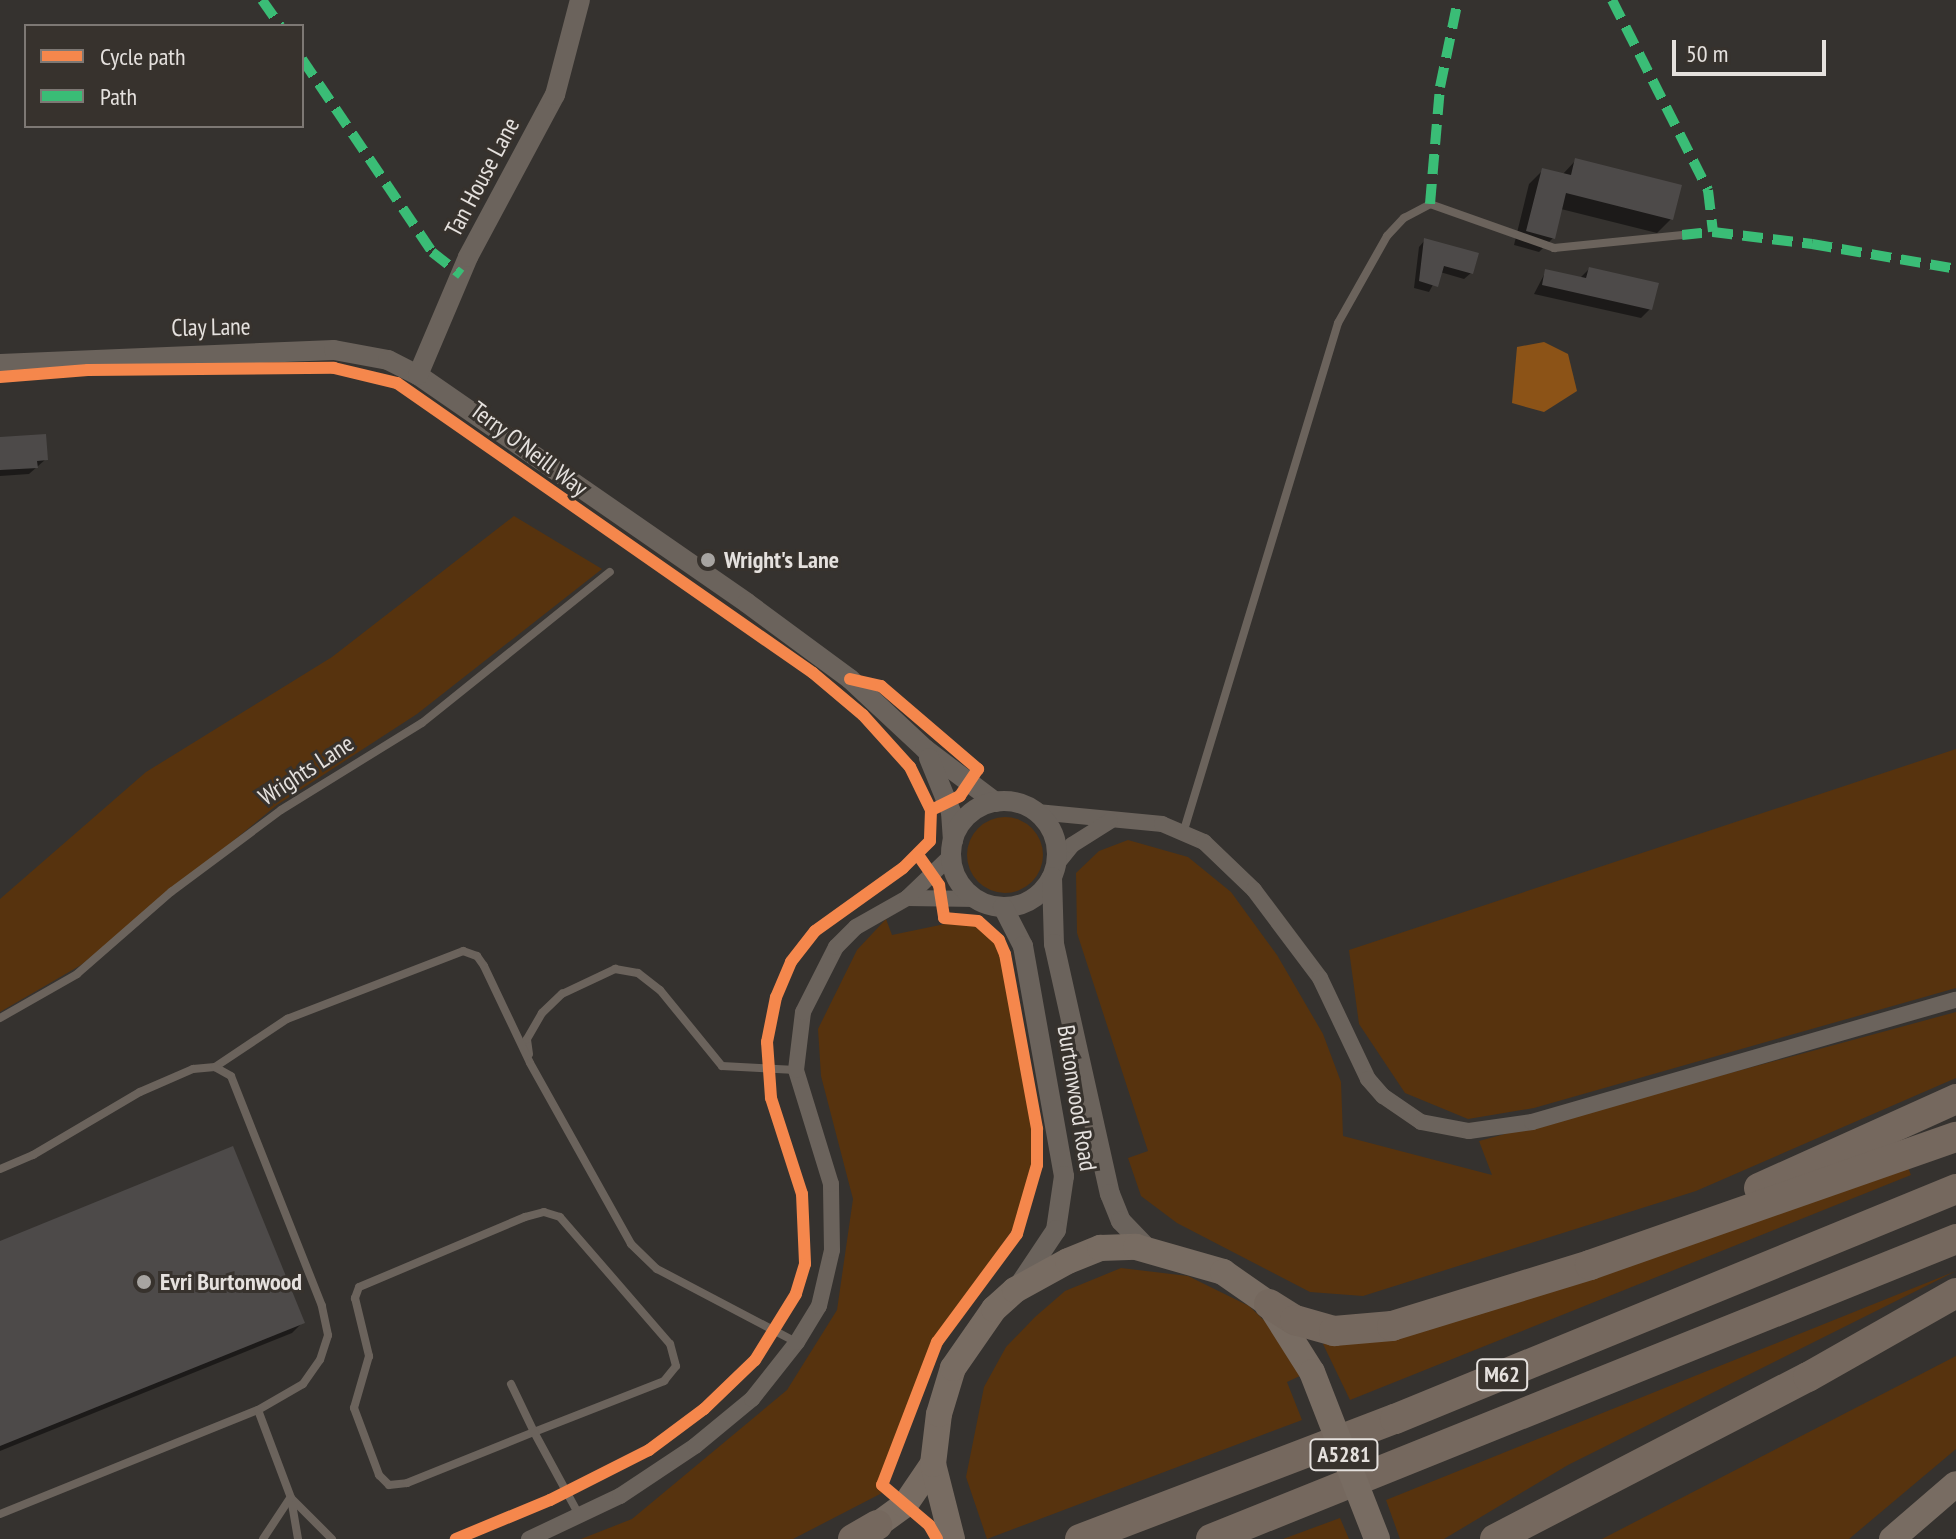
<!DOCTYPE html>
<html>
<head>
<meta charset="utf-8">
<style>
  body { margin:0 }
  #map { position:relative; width:1956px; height:1539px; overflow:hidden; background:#35322f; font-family:"PT Sans Narrow",sans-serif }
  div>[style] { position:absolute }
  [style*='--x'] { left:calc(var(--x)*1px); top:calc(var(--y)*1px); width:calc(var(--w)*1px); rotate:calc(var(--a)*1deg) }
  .green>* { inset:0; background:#57330e }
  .round { border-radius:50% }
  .water>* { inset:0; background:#8c5317 }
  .shadow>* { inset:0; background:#0007 }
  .building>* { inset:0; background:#4d4a49 }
  .service>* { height:8px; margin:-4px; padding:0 4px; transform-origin:4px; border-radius:4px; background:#6b635c }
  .minor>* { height:16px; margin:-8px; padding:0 8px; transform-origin:8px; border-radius:8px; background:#6b635c }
  .tertiary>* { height:20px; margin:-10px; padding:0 10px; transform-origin:10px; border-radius:10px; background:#6b635c }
  .tertiary>.ring { margin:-10px; padding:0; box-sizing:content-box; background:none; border:20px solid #6b635c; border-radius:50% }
  .primary>* { height:26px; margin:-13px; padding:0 13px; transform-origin:13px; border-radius:13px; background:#786c62 }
  .motorway>* { height:30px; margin:-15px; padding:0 15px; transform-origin:15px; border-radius:15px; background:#75685e }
  .primary-bridge>* { height:26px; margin:-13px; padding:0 13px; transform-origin:13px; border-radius:13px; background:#786c62 }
  .quiet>* { height:10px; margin-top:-5px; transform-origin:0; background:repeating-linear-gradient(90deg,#3abd76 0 20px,transparent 0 30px) }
  .cycleway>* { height:12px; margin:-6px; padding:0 6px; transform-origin:6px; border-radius:6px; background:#f5874c }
  .dots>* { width:22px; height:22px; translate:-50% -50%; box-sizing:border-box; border:4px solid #37322d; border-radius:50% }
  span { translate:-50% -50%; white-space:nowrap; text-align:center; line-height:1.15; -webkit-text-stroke:6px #37322d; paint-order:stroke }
  .shield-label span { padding:2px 6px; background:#37322d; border:2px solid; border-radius:6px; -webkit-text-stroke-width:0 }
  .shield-label { font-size:22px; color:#e5e1de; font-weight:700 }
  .street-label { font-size:24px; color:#e5e1de }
  .poi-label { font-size:24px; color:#e5e1de; font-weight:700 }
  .left { translate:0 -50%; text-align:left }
  .legend { position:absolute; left:24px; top:24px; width:280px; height:104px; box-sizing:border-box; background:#37322d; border:2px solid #7d7874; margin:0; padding:10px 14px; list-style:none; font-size:24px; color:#e5e1de }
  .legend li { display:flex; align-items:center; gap:16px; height:40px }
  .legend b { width:40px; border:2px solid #7d7874 }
  .scale { position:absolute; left:1672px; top:40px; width:154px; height:36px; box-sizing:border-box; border:4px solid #e5e1de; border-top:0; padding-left:10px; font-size:24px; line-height:28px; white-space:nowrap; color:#e5e1de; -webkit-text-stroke:6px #37322d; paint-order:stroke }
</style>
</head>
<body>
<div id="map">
  <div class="green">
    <i style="clip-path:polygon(514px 516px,602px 569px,417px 714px,277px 805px,81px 965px,0 1012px,0 899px,146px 772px,332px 657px)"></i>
    <i style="clip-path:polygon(1956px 749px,1956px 988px,1534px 1108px,1468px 1119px,1405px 1093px,1359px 1024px,1349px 950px)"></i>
    <i class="round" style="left:967px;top:817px;width:76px;height:76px"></i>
    <i style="clip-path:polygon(1128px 840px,1188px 857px,1231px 892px,1277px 955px,1323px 1034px,1341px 1082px,1343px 1136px,1492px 1175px,1479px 1141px,1956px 1012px,1956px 1078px,1696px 1191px,1363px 1296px,1310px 1292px,1177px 1223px,1141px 1196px,1128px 1158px,1148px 1151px,1077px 933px,1076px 873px,1099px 851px)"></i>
    <i style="clip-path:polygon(886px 919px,892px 935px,964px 920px,981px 926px,999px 947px,1031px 1115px,1033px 1161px,1020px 1219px,935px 1339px,895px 1451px,877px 1484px,882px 1493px,793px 1539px,581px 1539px,632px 1519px,787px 1390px,837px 1310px,853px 1199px,821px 1076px,818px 1029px,857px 950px)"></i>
    <i style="clip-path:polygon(1907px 1165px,1911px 1175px,1350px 1400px,1323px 1344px)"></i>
    <i style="clip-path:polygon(1121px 1268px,1188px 1276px,1249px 1306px,1273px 1329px,1302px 1375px,1287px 1382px,1302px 1420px,987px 1539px,966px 1477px,984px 1387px,1006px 1347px,1035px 1317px,1065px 1291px)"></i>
    <i style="clip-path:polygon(1956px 1271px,1568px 1465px,1444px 1539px,1400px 1539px,1386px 1500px)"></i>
    <i style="clip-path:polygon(1956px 1356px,1956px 1449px,1849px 1539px,1602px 1539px)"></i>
    <i style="clip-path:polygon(1340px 1518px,1349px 1539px,1283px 1539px)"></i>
  </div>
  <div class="water">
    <i style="clip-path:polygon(1544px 342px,1568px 354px,1577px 391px,1544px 412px,1512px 403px,1517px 347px)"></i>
  </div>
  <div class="shadow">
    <i style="clip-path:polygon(1576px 160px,1671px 219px,1657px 233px,1561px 209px,1553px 238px,1539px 252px,1514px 245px,1529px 184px,1543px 170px,1562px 175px)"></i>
    <i style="clip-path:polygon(1425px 240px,1471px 273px,1464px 279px,1440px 272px,1429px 292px,1414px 288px,1419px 247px)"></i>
    <i style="clip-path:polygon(1589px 269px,1650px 309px,1641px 318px,1534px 294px,1546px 271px,1580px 278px)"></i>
    <i style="clip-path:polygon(0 439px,46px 459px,29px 474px,0 476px)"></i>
    <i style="clip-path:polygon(0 1243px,303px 1322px,292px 1333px,0 1451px)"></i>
  </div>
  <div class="building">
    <i style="clip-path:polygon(1575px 158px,1682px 185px,1673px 220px,1566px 193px,1555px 239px,1526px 231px,1542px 168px,1571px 175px)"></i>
    <i style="clip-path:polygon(1424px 238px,1479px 253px,1473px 274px,1444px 266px,1438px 287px,1419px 281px)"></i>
    <i style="clip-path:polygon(1589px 267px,1659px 283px,1652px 310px,1542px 285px,1545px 269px,1586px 278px)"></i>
    <i style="clip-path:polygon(46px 434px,48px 460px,37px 461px,38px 468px,0 470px,0 437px)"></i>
    <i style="clip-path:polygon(233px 1146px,305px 1323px,0 1446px,0 1241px)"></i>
  </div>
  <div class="service">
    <i style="--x:1184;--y:830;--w:530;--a:-73.1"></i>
    <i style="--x:1338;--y:323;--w:100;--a:-60.6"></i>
    <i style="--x:1387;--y:236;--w:25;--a:-47"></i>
    <i style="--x:1404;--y:218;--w:30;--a:-28"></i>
    <i style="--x:1430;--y:204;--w:132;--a:19.5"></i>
    <i style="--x:1554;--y:248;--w:129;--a:-5.8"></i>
    <i style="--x:0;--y:1018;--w:89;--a:-29.7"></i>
    <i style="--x:77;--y:974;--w:125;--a:-41.1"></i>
    <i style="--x:171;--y:892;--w:137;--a:-36.7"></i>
    <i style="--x:281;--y:810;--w:166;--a:-31.7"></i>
    <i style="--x:422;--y:723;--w:241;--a:-38.8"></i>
    <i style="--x:529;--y:1054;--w:15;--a:-98"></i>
    <i style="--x:527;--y:1039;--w:30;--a:-60"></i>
    <i style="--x:542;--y:1013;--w:28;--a:-44"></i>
    <i style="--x:562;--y:994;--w:59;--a:-25.3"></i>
    <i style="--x:615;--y:969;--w:23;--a:10"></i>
    <i style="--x:638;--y:973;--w:28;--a:38"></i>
    <i style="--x:660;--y:990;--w:98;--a:50.8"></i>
    <i style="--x:722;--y:1066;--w:74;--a:3.1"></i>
    <i style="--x:0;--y:1169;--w:36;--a:-23"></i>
    <i style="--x:33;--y:1155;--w:124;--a:-30.5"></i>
    <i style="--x:140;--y:1092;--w:58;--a:-23.5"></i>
    <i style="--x:193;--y:1069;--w:22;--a:-5"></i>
    <i style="--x:215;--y:1067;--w:87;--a:-33.7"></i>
    <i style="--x:287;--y:1019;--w:189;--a:-21.1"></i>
    <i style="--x:463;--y:951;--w:15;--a:20"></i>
    <i style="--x:477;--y:956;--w:12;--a:55"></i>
    <i style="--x:484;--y:966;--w:107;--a:64.6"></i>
    <i style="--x:530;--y:1063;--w:207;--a:60.8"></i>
    <i style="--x:631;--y:1244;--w:36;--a:44"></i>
    <i style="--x:657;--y:1269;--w:157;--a:27.7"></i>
    <i style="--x:511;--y:1384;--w:53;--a:64.4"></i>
    <i style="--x:534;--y:1432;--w:140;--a:-21.4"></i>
    <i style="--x:664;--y:1381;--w:19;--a:-51"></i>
    <i style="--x:676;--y:1366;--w:23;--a:-105"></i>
    <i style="--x:670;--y:1344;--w:168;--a:-130.9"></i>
    <i style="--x:560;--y:1217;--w:17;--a:-163"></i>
    <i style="--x:544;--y:1212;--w:20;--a:165"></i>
    <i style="--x:525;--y:1217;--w:180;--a:157.1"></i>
    <i style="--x:359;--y:1287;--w:12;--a:110"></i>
    <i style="--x:355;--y:1298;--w:60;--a:76.4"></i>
    <i style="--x:369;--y:1356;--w:54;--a:106.1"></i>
    <i style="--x:354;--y:1408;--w:72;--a:69.5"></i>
    <i style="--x:379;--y:1475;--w:14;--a:45"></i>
    <i style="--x:389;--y:1485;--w:18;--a:-6"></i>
    <i style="--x:407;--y:1483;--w:137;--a:-21.9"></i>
    <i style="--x:534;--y:1432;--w:94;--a:61.5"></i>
    <i style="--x:258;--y:1410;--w:94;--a:69.4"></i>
    <i style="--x:291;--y:1498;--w:42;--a:80.3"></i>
    <i style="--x:291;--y:1498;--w:58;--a:45"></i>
    <i style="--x:0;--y:1514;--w:278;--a:-22"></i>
    <i style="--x:258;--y:1410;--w:52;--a:-30"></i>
    <i style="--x:303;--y:1384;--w:29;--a:-55"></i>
    <i style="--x:320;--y:1360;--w:26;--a:-72"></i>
    <i style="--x:328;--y:1335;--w:30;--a:-102"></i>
    <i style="--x:322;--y:1306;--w:247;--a:-111.6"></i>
    <i style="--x:231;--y:1076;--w:18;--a:-151"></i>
    <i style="--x:263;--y:1539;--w:49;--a:-56.6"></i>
  </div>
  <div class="minor">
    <i style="--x:1037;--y:812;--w:126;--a:5.5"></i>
    <i style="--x:1162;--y:824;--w:46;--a:23.2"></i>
    <i style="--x:1204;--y:842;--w:69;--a:43.8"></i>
    <i style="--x:1254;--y:890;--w:110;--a:53.1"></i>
    <i style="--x:1320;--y:978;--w:112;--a:64.6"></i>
    <i style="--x:1368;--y:1079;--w:23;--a:49"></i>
    <i style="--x:1383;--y:1096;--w:46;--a:34.4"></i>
    <i style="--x:1421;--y:1122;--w:49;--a:10.6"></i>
    <i style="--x:1469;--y:1131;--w:64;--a:-8.1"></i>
    <i style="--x:1532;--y:1122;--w:441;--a:-16.1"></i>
    <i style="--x:1056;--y:865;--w:26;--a:-51"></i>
    <i style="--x:1072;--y:845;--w:45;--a:-32.3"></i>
    <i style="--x:907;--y:898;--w:70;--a:0.8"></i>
    <i style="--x:529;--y:1539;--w:101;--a:-25.3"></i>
    <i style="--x:620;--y:1496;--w:90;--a:-33.7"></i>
    <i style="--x:695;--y:1446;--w:74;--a:-39.5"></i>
    <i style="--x:752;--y:1399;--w:73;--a:-51.7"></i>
    <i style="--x:797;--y:1342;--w:42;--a:-58.6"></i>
    <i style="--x:819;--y:1306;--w:57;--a:-76.9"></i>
    <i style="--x:832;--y:1250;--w:66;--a:-90.9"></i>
    <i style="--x:831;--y:1184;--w:119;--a:-107.1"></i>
    <i style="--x:796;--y:1070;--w:58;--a:-83.1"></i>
    <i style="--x:803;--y:1012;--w:73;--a:-63.1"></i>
    <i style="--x:836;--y:947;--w:28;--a:-45"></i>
    <i style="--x:856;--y:927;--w:59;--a:-29.6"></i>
    <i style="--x:907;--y:898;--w:61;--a:-43.7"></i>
  </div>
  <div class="tertiary">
    <i style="--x:0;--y:364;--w:334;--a:-2.4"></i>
    <i style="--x:334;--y:350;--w:55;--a:10.5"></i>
    <i style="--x:388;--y:360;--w:34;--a:27"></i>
    <i style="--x:418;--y:375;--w:400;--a:34.7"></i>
    <i style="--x:747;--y:603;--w:128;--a:36.4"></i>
    <i style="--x:850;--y:679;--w:103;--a:43"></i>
    <i style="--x:925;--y:749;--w:88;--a:37.1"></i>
    <i style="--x:418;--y:375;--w:128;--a:-67"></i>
    <i style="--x:468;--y:257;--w:184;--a:-61.8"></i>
    <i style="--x:555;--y:95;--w:98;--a:-75.3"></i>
    <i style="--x:929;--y:758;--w:58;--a:67.8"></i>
    <i style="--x:951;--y:812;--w:29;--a:86"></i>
    <i class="ring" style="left:951px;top:801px;width:86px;height:86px"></i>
    <i style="--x:1052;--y:877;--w:67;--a:88.3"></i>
    <i style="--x:1054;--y:944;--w:256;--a:77.4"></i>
    <i style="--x:1110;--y:1194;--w:29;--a:68"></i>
    <i style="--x:1121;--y:1221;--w:36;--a:46"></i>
    <i style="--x:1003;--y:907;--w:44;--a:62.9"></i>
    <i style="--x:1023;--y:946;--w:234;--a:79.9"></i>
    <i style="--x:1064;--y:1176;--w:55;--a:98.4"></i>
    <i style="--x:1056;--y:1230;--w:65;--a:123.7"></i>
  </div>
  <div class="primary">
    <i style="--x:877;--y:1525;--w:34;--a:-36"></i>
    <i style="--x:905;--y:1505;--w:50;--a:-55.7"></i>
    <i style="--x:952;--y:1539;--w:77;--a:-104.2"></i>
    <i style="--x:933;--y:1464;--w:50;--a:-83.2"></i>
    <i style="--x:939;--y:1414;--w:48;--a:-73.1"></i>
    <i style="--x:953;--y:1368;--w:72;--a:-55.2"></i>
    <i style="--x:994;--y:1309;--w:28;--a:-42"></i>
    <i style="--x:1015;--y:1290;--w:60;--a:-28.7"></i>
    <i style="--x:1068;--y:1261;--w:35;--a:-22"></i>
    <i style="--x:1100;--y:1248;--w:36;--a:-2"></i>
    <i style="--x:1136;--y:1247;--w:91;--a:16"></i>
    <i style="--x:1223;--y:1272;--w:56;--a:34.8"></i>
    <i style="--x:1269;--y:1304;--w:80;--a:57.7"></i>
    <i style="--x:1892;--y:1539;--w:84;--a:-40.7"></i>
  </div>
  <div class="motorway">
    <i style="--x:1759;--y:1188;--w:216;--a:-24.3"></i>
    <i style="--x:1269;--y:1304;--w:31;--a:32"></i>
    <i style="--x:1295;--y:1320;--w:41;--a:15.8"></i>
    <i style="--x:1334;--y:1331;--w:58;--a:-4.9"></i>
    <i style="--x:1392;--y:1326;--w:207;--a:-17.1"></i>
    <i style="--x:1590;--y:1265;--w:388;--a:-19.3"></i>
    <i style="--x:853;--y:1539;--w:28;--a:-30"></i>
    <i style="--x:1080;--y:1539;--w:337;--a:-20.9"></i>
    <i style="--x:1395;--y:1419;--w:606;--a:-22.29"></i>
    <i style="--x:1211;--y:1539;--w:803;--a:-21.93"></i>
    <i style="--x:1495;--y:1539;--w:352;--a:-27.4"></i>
    <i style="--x:1808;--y:1377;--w:170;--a:-29.6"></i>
  </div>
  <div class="primary-bridge">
    <i style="--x:1312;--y:1372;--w:179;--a:68.7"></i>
  </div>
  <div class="quiet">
    <i style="--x:262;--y:0;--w:32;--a:55"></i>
    <i style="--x:1612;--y:0;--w:213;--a:63.2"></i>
    <i style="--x:1708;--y:190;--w:42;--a:83.2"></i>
    <i style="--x:302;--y:59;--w:233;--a:56"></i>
    <i style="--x:432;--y:252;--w:37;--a:38"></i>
    <i style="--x:1430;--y:204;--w:117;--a:-85.1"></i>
    <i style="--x:1440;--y:87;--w:89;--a:-78.3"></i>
    <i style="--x:1682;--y:235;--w:31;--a:-6"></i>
    <i style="--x:1713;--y:232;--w:100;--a:6.9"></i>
    <i style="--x:1812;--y:244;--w:146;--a:9.8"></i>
  </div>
  <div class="cycleway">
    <i style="--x:0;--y:377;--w:88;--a:-4.5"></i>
    <i style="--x:88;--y:370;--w:246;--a:-0.5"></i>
    <i style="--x:334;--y:368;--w:65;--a:13.4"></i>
    <i style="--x:397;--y:383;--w:507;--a:34.88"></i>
    <i style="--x:813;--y:673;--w:65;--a:40"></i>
    <i style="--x:863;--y:715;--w:70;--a:47.9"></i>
    <i style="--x:910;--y:767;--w:48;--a:64"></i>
    <i style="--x:931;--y:810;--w:31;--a:92"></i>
    <i style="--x:930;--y:841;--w:38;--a:135"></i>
    <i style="--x:903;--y:868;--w:108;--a:144.4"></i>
    <i style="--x:815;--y:931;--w:39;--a:128"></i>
    <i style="--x:791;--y:962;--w:38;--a:113"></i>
    <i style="--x:776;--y:997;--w:46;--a:101.3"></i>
    <i style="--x:767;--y:1042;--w:56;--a:85.9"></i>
    <i style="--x:771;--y:1098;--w:101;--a:72.1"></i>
    <i style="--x:802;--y:1194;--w:70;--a:87.5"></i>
    <i style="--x:805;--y:1264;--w:31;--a:107"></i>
    <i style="--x:796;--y:1294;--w:78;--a:121.8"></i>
    <i style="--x:755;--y:1360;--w:71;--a:136.1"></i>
    <i style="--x:704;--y:1409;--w:69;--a:143.3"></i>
    <i style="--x:649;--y:1450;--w:111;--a:153.2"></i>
    <i style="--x:550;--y:1500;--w:102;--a:157.5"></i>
    <i style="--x:850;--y:679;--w:32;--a:13"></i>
    <i style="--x:881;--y:686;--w:128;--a:40.6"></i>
    <i style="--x:978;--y:769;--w:32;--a:124"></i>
    <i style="--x:960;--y:796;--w:32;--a:154"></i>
    <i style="--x:918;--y:855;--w:37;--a:55"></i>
    <i style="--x:939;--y:885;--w:33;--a:81"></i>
    <i style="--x:944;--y:918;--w:34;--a:5"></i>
    <i style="--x:978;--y:921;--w:28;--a:42"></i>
    <i style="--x:999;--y:940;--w:15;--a:67"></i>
    <i style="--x:1005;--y:954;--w:178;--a:79.6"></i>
    <i style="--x:1037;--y:1129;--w:36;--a:90"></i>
    <i style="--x:1037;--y:1165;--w:72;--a:106.2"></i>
    <i style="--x:1017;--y:1234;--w:134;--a:126.5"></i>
    <i style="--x:937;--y:1342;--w:153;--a:111"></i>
    <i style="--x:882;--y:1485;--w:62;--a:40.4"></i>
    <i style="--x:929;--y:1525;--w:16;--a:60"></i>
  </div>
  <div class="dots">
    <i style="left:708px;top:560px;background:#a7a4a1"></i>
    <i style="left:144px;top:1282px;background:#a7a4a1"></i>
  </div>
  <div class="shield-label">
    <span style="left:1502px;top:1375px">M62</span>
    <span style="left:1344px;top:1455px">A5281</span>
  </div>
  <div class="street-label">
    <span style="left:482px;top:177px;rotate:-62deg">Tan House Lane</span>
    <span style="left:211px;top:327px;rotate:-1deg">Clay Lane</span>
    <span style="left:529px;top:449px;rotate:37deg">Terry O'Neill Way</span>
    <span style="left:306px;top:770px;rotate:-33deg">Wrights Lane</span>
    <span style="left:1077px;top:1098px;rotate:81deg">Burtonwood Road</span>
  </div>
  <div class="poi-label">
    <span class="left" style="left:724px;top:560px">Wright's Lane</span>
    <span class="left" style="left:160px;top:1282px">Evri Burtonwood</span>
  </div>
  <ul class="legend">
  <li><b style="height:10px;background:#f5874c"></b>Cycle path</li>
  <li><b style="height:10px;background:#3abd76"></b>Path</li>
  </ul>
  <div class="scale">50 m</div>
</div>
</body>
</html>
